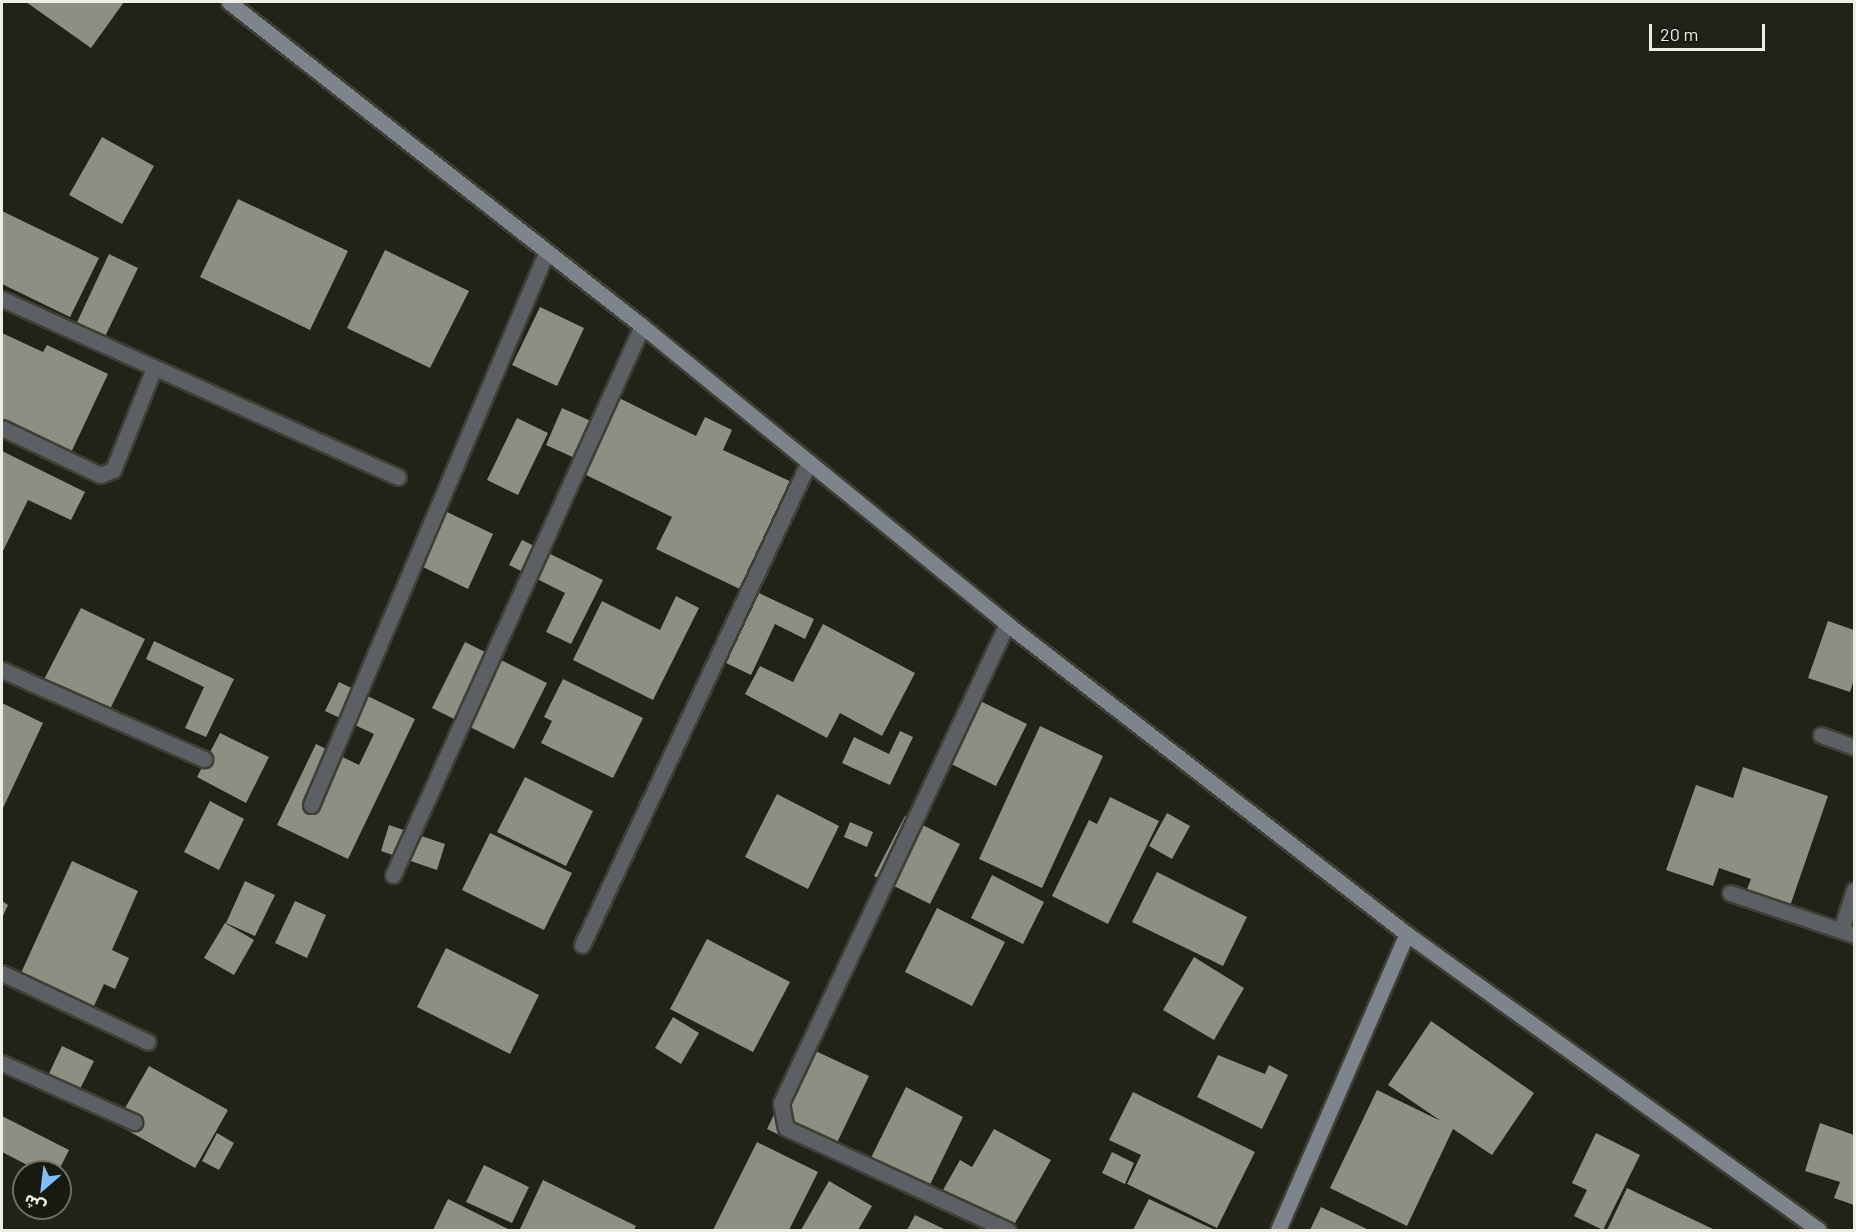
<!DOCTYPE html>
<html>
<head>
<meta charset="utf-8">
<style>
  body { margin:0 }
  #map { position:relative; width:1856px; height:1232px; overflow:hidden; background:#212218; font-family:Barlow,"Noto Sans Arabic",sans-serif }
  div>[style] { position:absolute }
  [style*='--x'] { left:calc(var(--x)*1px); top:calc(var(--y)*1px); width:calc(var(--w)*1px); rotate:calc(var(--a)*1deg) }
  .building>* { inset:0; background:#8e8f83 }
  .roads { filter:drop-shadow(2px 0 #3e3f35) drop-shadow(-2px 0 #3e3f35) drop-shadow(0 2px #3e3f35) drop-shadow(0 -2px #3e3f35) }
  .street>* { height:15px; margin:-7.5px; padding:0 7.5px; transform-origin:7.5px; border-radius:7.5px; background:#5c6064 }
  .secondary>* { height:15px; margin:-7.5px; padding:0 7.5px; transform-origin:7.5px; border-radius:7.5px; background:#7e848b }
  span { translate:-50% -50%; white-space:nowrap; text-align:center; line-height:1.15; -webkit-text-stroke:6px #18190f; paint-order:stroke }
  .frame { position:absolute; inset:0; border:3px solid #eeeee7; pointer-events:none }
  .north { position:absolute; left:12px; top:1160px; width:60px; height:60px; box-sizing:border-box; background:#18190f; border:2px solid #6e6e65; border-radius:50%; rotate:208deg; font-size:16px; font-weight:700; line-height:24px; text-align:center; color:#eeeee7 }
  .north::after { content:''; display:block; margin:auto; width:21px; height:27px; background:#81bdfa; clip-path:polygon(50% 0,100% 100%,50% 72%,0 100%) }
  .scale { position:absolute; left:1649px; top:24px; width:116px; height:27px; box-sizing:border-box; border:3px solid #eeeee7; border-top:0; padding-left:8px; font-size:18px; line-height:21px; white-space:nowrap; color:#eeeee7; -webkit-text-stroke:4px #18190f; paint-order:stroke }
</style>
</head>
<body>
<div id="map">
  <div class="building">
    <i style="clip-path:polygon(26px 2px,124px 2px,91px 48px)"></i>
    <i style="clip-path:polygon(102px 137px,154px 166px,122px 224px,69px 195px)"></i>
    <i style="clip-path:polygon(238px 199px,348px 251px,310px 330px,200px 277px)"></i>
    <i style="clip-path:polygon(2px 211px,99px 258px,70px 317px,2px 284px)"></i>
    <i style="clip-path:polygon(385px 250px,469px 291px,430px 368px,347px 328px)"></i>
    <i style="clip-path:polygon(109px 254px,138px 268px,99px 349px,71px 335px)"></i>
    <i style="clip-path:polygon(540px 307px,584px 328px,557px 386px,512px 365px)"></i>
    <i style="clip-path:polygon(2px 333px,43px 352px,47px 345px,108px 374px,68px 459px,2px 427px)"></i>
    <i style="clip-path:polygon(617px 397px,696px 436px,705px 417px,732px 430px,723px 450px,796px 484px,744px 591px,656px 549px,672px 517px,580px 472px)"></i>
    <i style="clip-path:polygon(562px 408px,593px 422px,577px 459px,546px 445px)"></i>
    <i style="clip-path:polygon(517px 418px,548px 433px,518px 495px,487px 480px)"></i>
    <i style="clip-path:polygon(2px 451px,85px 492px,71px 520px,28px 500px,2px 553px)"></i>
    <i style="clip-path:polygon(447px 512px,493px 534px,468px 589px,421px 566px)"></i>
    <i style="clip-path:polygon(522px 540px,603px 580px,571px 644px,546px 632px,565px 593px,509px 565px)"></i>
    <i style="clip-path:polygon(759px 593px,814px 619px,805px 639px,775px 624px,751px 675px,726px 663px)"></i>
    <i style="clip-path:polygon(676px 596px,699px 608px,653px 700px,573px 660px,602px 601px,660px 630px)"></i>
    <i style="clip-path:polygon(81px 608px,145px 639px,102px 725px,37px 693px)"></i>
    <i style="clip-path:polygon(1828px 621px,1854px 630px,1854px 679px,1850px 692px,1808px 678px)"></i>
    <i style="clip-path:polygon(823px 624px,915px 673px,882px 736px,840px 713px,827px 738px,745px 694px,760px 666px,793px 682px)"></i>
    <i style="clip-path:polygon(154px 641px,234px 679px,206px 737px,185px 728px,204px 687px,146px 659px)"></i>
    <i style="clip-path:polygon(465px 642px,547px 683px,514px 749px,432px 708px)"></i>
    <i style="clip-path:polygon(563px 679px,643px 718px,613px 778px,541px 743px,552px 721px,544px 717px)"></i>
    <i style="clip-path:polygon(339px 682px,415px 719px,348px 859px,277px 825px,316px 744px,359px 765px,374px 734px,325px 711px)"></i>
    <i style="clip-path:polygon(966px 694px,1027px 724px,996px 786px,935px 756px)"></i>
    <i style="clip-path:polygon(2px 703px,43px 723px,2px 810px)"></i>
    <i style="clip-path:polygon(1040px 726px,1103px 756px,1042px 888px,979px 859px)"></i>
    <i style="clip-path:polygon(900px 731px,913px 737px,890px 785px,842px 763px,854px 737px,889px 754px)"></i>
    <i style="clip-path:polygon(220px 733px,269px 757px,246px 803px,197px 777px)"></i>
    <i style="clip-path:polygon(1743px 767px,1828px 796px,1788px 912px,1744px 897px,1751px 879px,1719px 868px,1713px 886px,1666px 870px,1696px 785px,1733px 798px)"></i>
    <i style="clip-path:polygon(525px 777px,593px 811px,566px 866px,497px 832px)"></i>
    <i style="clip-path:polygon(777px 794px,839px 826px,808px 889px,745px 857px)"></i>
    <i style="clip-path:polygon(1110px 797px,1159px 821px,1108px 924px,1052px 896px,1089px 820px,1097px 824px)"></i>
    <i style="clip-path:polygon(210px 801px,244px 819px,219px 870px,184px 852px)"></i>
    <i style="clip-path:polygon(1167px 813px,1190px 826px,1172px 859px,1149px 846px)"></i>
    <i style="clip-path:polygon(905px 816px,960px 844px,930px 904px,874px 876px)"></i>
    <i style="clip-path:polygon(850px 822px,873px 832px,867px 847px,844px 837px)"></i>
    <i style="clip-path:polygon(389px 825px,445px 844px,437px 870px,381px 851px)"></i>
    <i style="clip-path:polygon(490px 833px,572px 873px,544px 930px,462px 890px)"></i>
    <i style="clip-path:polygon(72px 861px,138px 891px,112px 950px,129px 958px,115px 989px,104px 984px,89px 1017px,16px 984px)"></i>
    <i style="clip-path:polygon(1157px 872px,1247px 917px,1223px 966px,1132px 922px)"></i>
    <i style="clip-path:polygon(992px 875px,1044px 902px,1023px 944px,971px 918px)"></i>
    <i style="clip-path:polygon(245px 881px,275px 895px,255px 936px,226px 923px)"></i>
    <i style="clip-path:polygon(2px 901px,8px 905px,2px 918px)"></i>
    <i style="clip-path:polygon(295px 901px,326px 915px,307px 958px,275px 943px)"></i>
    <i style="clip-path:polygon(937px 908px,1005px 942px,972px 1006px,905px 972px)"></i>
    <i style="clip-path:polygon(225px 923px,254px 940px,234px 975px,204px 958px)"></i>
    <i style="clip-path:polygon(707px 939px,790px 982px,753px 1052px,670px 1009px)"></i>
    <i style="clip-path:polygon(446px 948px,539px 995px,510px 1054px,417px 1007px)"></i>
    <i style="clip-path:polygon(1194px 957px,1244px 988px,1214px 1040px,1163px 1010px)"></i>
    <i style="clip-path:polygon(673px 1017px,699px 1033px,681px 1064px,655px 1048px)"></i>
    <i style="clip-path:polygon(1431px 1021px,1534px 1093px,1492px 1155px,1453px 1129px,1407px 1226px,1330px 1188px,1377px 1090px,1441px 1121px,1388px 1085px)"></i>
    <i style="clip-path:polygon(62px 1046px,94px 1061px,75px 1099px,44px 1084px)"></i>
    <i style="clip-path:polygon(807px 1047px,869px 1076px,834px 1149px,810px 1138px,806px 1148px,767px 1129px)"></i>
    <i style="clip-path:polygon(1218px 1055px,1265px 1074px,1269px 1065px,1288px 1075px,1262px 1129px,1197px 1097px)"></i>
    <i style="clip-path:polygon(149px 1066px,228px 1110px,195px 1168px,116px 1124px)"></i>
    <i style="clip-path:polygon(906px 1087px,963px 1117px,923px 1199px,865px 1170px)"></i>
    <i style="clip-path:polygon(1133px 1092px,1255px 1152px,1217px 1228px,1127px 1184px,1141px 1155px,1109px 1140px)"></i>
    <i style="clip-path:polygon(2px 1116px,69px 1150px,58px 1172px,41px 1172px,2px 1152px)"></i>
    <i style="clip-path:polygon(1820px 1123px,1854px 1135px,1854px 1205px,1834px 1198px,1840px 1182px,1805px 1171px)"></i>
    <i style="clip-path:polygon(994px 1129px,1051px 1160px,1011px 1230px,939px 1197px,960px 1160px,972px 1167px)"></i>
    <i style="clip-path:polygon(217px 1133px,234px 1143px,219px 1170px,202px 1161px)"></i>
    <i style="clip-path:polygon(1596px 1133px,1640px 1155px,1603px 1230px,1574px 1216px,1587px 1190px,1572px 1183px)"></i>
    <i style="clip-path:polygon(757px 1142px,818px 1172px,789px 1230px,713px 1230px)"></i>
    <i style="clip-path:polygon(1112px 1152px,1134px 1163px,1125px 1184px,1102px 1173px)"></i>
    <i style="clip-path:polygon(484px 1165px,529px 1187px,512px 1223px,466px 1202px)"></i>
    <i style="clip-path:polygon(543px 1180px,636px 1226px,634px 1230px,520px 1229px)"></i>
    <i style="clip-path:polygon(829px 1181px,872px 1206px,858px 1230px,801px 1230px)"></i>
    <i style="clip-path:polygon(1627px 1188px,1715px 1230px,1607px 1230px)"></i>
    <i style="clip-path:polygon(448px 1199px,510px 1230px,433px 1230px)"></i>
    <i style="clip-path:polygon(1149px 1199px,1215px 1230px,1133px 1230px)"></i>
    <i style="clip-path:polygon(1321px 1207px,1369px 1230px,1310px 1230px)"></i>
    <i style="clip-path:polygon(915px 1215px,946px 1230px,907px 1230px)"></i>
  </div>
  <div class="roads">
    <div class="street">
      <i style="--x:2;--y:299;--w:434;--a:24.2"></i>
      <i style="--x:2;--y:428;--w:109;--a:25.6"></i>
      <i style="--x:100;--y:475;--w:14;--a:-21"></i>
      <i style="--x:113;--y:470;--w:110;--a:-68.1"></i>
      <i style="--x:1007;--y:624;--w:530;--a:115.26"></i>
      <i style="--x:781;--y:1103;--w:25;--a:79"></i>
      <i style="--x:786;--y:1128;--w:244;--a:24.7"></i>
      <i style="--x:2;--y:670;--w:221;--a:23.8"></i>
      <i style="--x:1821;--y:735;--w:35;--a:20"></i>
      <i style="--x:311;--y:805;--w:602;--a:-66.93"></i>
      <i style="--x:393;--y:875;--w:603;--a:-65.6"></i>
      <i style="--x:1730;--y:893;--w:131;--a:18.7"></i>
      <i style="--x:1841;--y:930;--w:42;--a:-72"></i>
      <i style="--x:582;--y:945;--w:534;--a:-64.83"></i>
      <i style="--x:2;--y:973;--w:161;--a:25.3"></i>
      <i style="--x:2;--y:1063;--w:145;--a:24.1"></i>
    </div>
    <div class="secondary">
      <i style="--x:229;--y:2;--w:525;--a:38.11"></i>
      <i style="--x:642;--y:326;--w:471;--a:39.2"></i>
      <i style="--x:1007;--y:624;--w:506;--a:37.78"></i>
      <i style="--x:1407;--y:934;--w:507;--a:35.7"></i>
      <i style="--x:1278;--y:1230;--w:323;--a:-66.5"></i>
    </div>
  </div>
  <div class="frame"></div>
  <div class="north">ش</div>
  <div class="scale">20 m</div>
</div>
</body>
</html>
